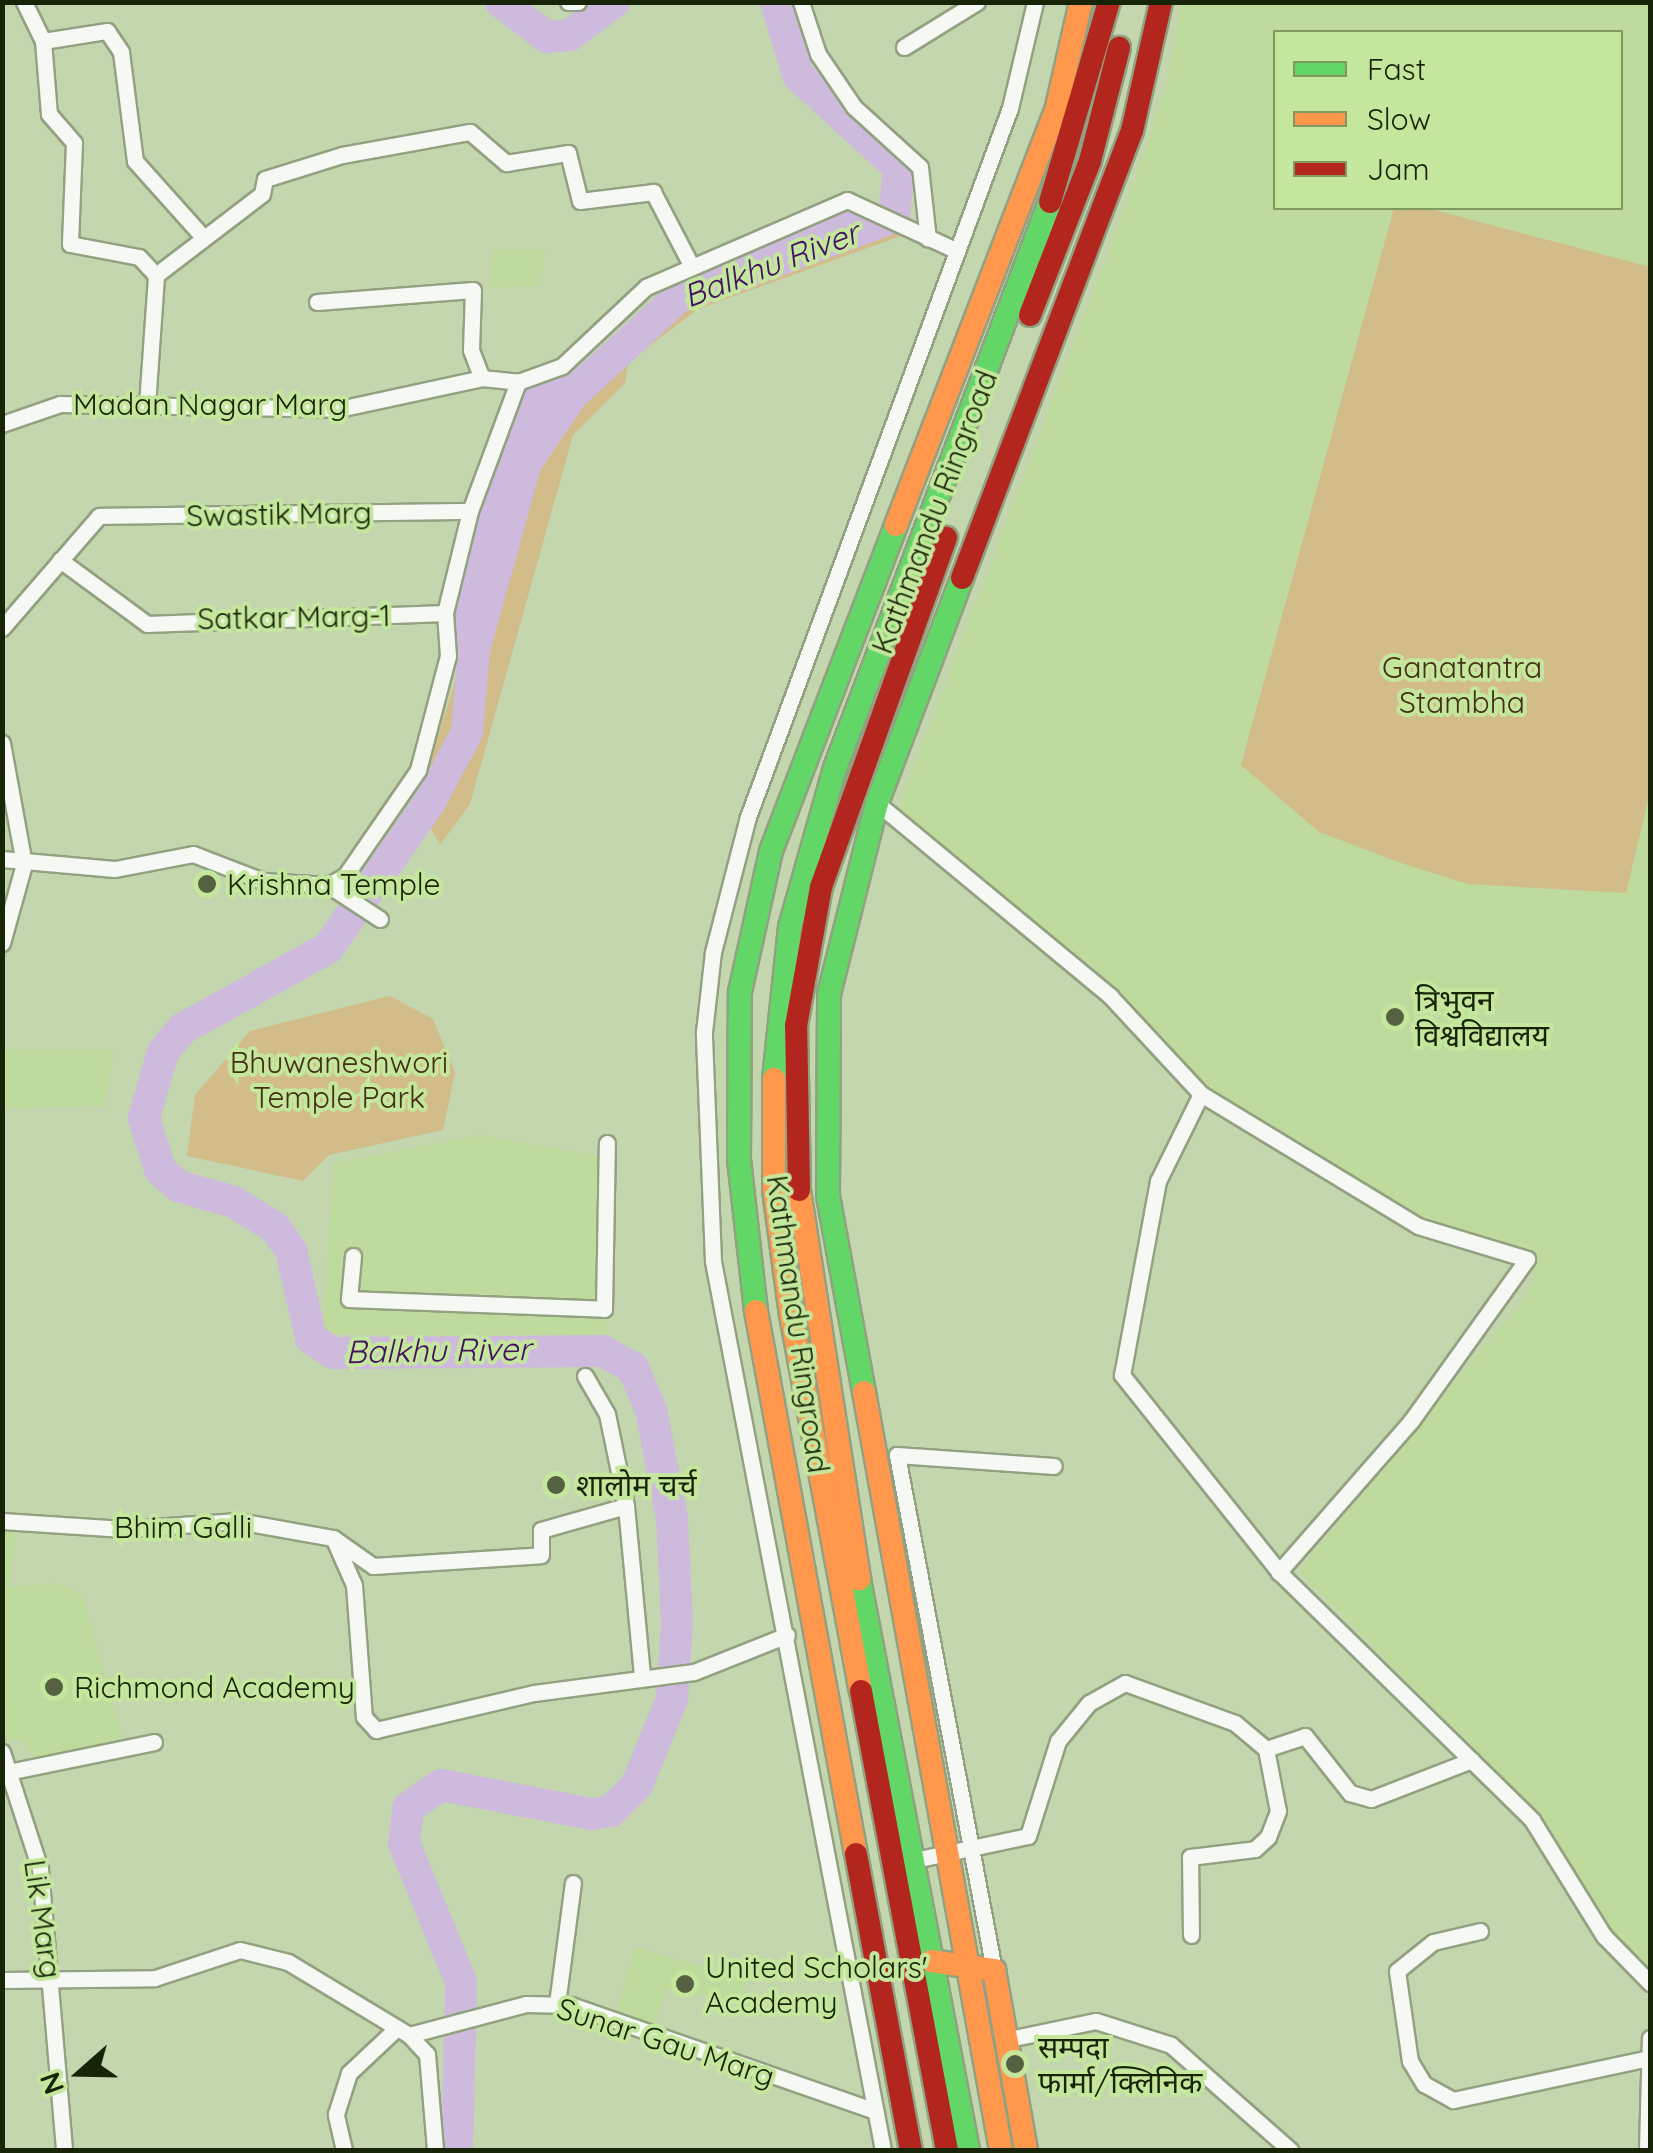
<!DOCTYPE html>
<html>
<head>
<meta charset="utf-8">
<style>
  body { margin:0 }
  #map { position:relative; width:1653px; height:2153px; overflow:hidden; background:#c3d6ae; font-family:Quicksand,"Noto Sans Devanagari",sans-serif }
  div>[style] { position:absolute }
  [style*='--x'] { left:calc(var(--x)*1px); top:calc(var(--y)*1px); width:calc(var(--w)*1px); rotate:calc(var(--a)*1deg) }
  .built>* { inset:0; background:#beda9c }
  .green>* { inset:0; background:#d1bc8a }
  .water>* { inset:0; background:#cebadd }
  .river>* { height:32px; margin:-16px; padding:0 16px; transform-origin:16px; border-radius:16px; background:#cebadd }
  .roads { filter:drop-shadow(2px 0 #92a181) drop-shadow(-2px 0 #92a181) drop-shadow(0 2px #92a181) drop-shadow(0 -2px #92a181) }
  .street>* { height:15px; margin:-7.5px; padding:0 7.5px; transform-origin:7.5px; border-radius:7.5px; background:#f6f9f3 }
  .fast>* { height:22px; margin:-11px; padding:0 11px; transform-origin:11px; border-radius:11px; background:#63d668 }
  .slow>* { height:22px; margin:-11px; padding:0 11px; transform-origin:11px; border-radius:11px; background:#ff974d }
  .jam>* { height:22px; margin:-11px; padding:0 11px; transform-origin:11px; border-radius:11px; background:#b3261e }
  .dots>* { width:28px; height:28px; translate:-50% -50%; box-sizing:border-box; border:5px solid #c4e79d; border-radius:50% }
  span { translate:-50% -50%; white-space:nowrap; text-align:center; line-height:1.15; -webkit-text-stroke:8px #c4e79d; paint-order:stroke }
  .street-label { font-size:30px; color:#182407 }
  .park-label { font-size:30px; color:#452e13 }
  .poi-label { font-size:30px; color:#182407 }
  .left { translate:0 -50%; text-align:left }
  .water-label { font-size:32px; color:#421160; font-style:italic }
  .frame { position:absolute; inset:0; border:5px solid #182407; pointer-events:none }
  .legend { position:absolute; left:1273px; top:30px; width:350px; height:180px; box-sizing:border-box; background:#c4e79d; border:2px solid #7f9961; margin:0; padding:12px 18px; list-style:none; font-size:30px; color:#182407 }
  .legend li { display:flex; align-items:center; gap:20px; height:50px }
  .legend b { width:50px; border:2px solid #7f9961 }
  .north { position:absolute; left:30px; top:2023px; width:100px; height:100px; -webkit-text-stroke:8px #c4e79d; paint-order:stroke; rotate:250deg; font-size:28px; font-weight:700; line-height:40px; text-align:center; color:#182407 }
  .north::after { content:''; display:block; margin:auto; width:35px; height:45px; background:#182407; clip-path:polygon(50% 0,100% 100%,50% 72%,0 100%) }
</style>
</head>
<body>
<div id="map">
  <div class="built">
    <i style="clip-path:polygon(evenodd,1182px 3px,1650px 3px,1650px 1970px,1618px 1940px,1542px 1818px,1299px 1571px,1527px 1295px,1535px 1274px,1527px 1257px,1515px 1245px,1425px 1222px,1211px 1093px,1101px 974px,897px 814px,1122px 217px,1166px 88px,1182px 3px,1276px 32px,1620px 32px,1620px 208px,1276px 208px,1276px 32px)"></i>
    <i style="clip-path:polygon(545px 249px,541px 286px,491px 288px,492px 250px)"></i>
    <i style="clip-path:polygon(3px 1049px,114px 1049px,105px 1106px,3px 1108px)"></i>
    <i style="clip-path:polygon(480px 1135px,599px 1156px,607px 1340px,323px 1333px,334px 1163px)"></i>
    <i style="clip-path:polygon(2px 1527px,16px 1534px,10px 1587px,57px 1583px,82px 1594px,122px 1738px,37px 1764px,24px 1741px,6px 1741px)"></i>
    <i style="clip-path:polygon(635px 1947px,747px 1980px,741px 2003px,666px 1989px,653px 2028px,616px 2015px)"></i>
  </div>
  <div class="green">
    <i style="clip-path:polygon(1394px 208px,1427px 208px,1650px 267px,1650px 792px,1626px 893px,1468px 884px,1401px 863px,1319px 832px,1241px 765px)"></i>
    <i style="clip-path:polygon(875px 220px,901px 236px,698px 309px,629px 361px,625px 383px,573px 435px,470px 804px,440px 845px,417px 803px,527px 453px,570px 382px,652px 300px)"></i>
    <i style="clip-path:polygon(390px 996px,433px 1019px,455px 1073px,443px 1130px,329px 1155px,303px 1181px,187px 1156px,195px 1095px,250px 1031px)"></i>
  </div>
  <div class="water">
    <i style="clip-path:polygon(827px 201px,874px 214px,651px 294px,569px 376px,525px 446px,416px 797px,481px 494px,526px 384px,546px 383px,653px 274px)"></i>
  </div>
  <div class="river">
    <i style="--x:501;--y:2;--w:58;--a:37.3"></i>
    <i style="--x:547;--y:37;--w:23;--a:-5"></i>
    <i style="--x:570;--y:35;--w:55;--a:-36.9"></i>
    <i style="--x:457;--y:2150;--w:168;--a:-88.6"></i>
    <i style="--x:461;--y:1982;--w:150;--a:-112.3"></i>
    <i style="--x:404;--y:1843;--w:35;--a:-83"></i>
    <i style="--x:408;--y:1808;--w:40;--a:-34.9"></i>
    <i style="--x:441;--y:1785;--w:154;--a:10.9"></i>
    <i style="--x:592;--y:1814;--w:19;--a:-9"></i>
    <i style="--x:611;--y:1811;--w:37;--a:-45"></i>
    <i style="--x:637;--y:1785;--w:93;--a:-67.9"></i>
    <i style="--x:672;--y:1699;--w:76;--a:-86.2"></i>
    <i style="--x:677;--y:1623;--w:105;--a:-92.7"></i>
    <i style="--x:672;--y:1518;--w:110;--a:-101"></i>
    <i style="--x:651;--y:1410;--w:46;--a:-113.2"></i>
    <i style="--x:633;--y:1368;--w:35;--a:-151"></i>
    <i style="--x:602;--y:1351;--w:269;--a:179.6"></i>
    <i style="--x:333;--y:1353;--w:27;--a:-146"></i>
    <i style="--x:311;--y:1338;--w:90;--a:-102.8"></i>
    <i style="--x:291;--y:1250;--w:29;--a:-126"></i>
    <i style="--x:274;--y:1227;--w:47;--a:-148"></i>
    <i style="--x:234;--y:1202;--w:58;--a:-164.1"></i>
    <i style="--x:178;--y:1186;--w:24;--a:-138"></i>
    <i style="--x:160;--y:1170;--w:54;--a:-107.1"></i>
    <i style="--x:144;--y:1118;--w:69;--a:-73.9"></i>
    <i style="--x:163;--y:1052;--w:30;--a:-50"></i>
    <i style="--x:182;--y:1029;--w:167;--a:-29"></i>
    <i style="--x:328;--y:948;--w:178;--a:-55.1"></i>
    <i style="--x:430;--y:802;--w:79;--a:-62.1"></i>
    <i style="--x:467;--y:732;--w:82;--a:-85.1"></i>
    <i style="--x:474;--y:650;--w:194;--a:-74.5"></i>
    <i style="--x:526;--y:463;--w:82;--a:-55.9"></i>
    <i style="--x:572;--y:395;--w:143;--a:-42.7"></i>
    <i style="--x:677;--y:298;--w:232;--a:-20.5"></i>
    <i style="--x:894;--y:217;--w:49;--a:-84.2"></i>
    <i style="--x:899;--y:168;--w:137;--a:-137.4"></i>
    <i style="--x:798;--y:75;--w:76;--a:-106.8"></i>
  </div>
  <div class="roads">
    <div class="street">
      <i style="--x:24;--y:2;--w:43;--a:64"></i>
      <i style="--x:43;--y:41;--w:73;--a:85.3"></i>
      <i style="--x:49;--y:114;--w:38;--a:49"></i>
      <i style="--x:74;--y:143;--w:101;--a:92.3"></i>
      <i style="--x:70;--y:244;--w:70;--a:10.7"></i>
      <i style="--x:139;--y:257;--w:25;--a:47"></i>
      <i style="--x:568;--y:2;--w:10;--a:0"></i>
      <i style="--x:801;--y:2;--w:55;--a:71.9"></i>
      <i style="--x:818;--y:54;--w:64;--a:55.8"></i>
      <i style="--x:854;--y:107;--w:89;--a:42.3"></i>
      <i style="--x:920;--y:167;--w:72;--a:83.7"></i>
      <i style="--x:43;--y:41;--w:65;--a:-8.9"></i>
      <i style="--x:107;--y:31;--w:25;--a:56"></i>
      <i style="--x:121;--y:52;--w:110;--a:82.7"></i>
      <i style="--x:135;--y:161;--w:102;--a:48.2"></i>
      <i style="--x:904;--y:47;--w:86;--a:-31.7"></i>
      <i style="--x:317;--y:302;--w:156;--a:-4.4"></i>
      <i style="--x:473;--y:290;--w:60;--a:91.9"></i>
      <i style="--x:471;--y:350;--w:30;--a:69"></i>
      <i style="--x:147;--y:405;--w:130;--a:-86"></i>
      <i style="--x:156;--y:275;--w:133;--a:-37.4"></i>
      <i style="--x:262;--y:194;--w:15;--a:-79"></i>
      <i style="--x:265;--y:179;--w:81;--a:-17.3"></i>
      <i style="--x:342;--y:155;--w:130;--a:-10.2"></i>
      <i style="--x:470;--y:132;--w:48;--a:40.7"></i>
      <i style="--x:506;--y:163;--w:63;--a:-9.2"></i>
      <i style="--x:568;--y:153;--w:49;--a:76"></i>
      <i style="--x:580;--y:201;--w:74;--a:-7"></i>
      <i style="--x:653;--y:192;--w:82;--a:62.5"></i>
      <i style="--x:2;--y:424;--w:61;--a:-19"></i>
      <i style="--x:60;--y:404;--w:279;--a:1"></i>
      <i style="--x:339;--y:409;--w:146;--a:-12.2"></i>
      <i style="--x:482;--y:378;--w:36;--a:6"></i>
      <i style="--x:518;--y:382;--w:47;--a:-20"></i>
      <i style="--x:562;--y:366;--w:115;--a:-43.2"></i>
      <i style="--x:646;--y:287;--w:219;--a:-23.4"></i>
      <i style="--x:847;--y:200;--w:119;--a:24.8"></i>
      <i style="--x:60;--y:560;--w:108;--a:36.3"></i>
      <i style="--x:147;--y:624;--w:298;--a:-2.1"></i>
      <i style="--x:445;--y:613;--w:105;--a:-76.2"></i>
      <i style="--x:2;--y:628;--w:148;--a:-49.1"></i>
      <i style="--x:99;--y:516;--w:371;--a:-0.8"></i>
      <i style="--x:470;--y:511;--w:138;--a:-69.6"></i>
      <i style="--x:2;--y:743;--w:123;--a:79.7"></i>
      <i style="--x:24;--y:864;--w:82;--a:105.6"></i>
      <i style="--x:877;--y:803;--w:303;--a:39.6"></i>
      <i style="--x:1110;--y:996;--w:134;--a:47.1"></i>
      <i style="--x:1201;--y:1094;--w:254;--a:31.3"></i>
      <i style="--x:1418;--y:1226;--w:114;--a:16.8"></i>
      <i style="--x:1527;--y:1259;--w:199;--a:125.6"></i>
      <i style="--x:1411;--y:1421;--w:201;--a:131.2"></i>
      <i style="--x:1279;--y:1572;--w:354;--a:44.4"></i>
      <i style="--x:1532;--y:1820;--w:137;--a:58.2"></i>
      <i style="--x:1604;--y:1936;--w:66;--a:45.6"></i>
      <i style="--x:2;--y:859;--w:113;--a:5.1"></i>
      <i style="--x:115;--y:869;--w:79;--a:-10.9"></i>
      <i style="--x:193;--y:854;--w:75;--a:21.1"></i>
      <i style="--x:263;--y:881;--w:65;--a:3.5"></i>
      <i style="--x:328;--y:885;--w:62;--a:33.2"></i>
      <i style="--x:328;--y:885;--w:19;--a:-28"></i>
      <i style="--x:345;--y:876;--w:129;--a:-55.4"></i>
      <i style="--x:418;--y:770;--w:118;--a:-75.3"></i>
      <i style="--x:448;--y:656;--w:43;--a:-94"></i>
      <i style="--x:1201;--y:1094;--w:97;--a:116.3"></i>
      <i style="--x:1158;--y:1181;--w:197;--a:100.5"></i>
      <i style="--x:1122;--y:1375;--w:252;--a:51.4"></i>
      <i style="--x:353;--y:1256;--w:43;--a:95.3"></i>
      <i style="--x:349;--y:1299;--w:255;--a:2.2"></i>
      <i style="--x:604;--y:1309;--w:166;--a:-89"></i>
      <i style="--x:585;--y:1376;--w:44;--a:59.9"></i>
      <i style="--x:607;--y:1414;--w:94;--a:78.3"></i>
      <i style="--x:626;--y:1506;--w:170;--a:84.6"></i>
      <i style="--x:2;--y:1521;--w:122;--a:3.8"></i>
      <i style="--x:124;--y:1529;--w:114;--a:-4"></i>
      <i style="--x:238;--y:1521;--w:97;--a:10.1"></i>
      <i style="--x:333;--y:1538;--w:49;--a:35"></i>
      <i style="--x:373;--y:1566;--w:168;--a:-3.7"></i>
      <i style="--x:541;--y:1555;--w:25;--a:-90"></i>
      <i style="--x:541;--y:1530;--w:88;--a:-15.8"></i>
      <i style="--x:335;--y:1542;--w:47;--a:66.2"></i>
      <i style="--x:354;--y:1585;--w:132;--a:85.7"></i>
      <i style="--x:364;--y:1717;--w:18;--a:47"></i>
      <i style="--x:376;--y:1730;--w:162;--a:-13.2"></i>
      <i style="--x:534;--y:1693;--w:161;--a:-7.5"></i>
      <i style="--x:694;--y:1672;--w:100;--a:-21.7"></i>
      <i style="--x:2;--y:1752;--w:123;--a:72"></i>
      <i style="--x:40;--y:1869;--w:282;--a:85.1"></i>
      <i style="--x:8;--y:1772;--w:149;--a:-11.6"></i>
      <i style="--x:914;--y:1860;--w:116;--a:-11.9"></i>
      <i style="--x:1028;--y:1836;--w:100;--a:-72.5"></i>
      <i style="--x:1058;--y:1741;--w:49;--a:-50.8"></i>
      <i style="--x:1089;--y:1703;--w:41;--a:-29.1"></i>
      <i style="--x:1125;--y:1683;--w:117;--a:20"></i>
      <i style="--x:1235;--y:1723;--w:40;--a:40"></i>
      <i style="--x:1266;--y:1749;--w:41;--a:-18.4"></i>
      <i style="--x:1305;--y:1736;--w:73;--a:51.7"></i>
      <i style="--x:1350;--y:1793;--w:22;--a:16"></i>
      <i style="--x:1371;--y:1799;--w:108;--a:-21.1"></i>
      <i style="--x:1480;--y:1931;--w:48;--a:166.8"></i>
      <i style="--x:1433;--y:1942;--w:46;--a:141.1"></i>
      <i style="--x:1397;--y:1971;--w:91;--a:81.8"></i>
      <i style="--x:1410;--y:2061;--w:27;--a:59"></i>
      <i style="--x:1424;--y:2084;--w:33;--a:29"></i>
      <i style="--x:1453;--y:2100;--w:200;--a:-12.1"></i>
      <i style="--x:1191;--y:1935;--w:78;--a:-90.7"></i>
      <i style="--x:1190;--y:1857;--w:65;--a:-7"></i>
      <i style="--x:1255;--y:1849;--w:18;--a:-43"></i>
      <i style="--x:1268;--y:1837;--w:28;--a:-69"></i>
      <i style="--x:1278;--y:1811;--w:63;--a:-101"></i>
      <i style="--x:994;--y:1970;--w:524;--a:-100.67"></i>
      <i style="--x:897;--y:1455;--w:157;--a:4"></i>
      <i style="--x:2;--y:1980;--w:153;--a:-0.7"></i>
      <i style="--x:155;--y:1978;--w:89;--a:-18.2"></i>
      <i style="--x:240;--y:1950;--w:49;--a:14"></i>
      <i style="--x:288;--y:1962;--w:141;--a:31.1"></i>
      <i style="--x:409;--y:2035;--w:121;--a:-14.8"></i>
      <i style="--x:526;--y:2004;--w:45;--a:1.3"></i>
      <i style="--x:571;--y:2005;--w:322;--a:19.2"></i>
      <i style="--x:557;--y:2004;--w:122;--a:-82.5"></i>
      <i style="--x:409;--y:2035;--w:26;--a:47"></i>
      <i style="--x:427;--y:2054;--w:96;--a:85.2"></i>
      <i style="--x:1004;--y:2040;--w:94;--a:-11.7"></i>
      <i style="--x:1096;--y:2021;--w:79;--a:17.7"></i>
      <i style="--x:1171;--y:2045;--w:159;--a:41.4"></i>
      <i style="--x:344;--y:2150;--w:37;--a:-103"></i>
      <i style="--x:336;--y:2114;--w:43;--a:-72.4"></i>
      <i style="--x:349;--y:2073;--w:66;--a:-43.2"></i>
      <i style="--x:883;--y:2150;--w:905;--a:-100.83"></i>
      <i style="--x:713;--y:1261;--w:229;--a:-92.3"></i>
      <i style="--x:704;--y:1032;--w:81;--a:-83.6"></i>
      <i style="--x:713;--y:952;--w:139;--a:-75.5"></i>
      <i style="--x:748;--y:817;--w:756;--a:-69.72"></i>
      <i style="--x:1010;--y:108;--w:109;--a:-76.7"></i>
      <i style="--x:1647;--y:2150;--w:112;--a:-88.5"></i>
    </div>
    <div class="fast">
      <i style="--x:774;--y:1079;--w:153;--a:-84"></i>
      <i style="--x:790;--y:927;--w:165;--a:-74.2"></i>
      <i style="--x:835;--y:768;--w:605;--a:-69.2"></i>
      <i style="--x:756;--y:1311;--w:153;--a:-96.4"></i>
      <i style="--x:739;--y:1159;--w:167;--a:-89.7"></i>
      <i style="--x:740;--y:992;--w:144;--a:-77.6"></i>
      <i style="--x:771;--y:851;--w:349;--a:-69"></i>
      <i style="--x:864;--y:1392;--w:200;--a:-100.4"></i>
      <i style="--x:828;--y:1195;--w:201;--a:-89.7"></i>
      <i style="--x:829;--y:994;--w:197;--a:-75.9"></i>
      <i style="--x:877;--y:803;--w:241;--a:-69.3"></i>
      <i style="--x:859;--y:1579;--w:581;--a:79.19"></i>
    </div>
    <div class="slow">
      <i style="--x:896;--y:525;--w:444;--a:-68.9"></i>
      <i style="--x:1056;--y:111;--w:112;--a:-77.1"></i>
      <i style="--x:774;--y:1079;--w:111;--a:90"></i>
      <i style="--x:774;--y:1190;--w:126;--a:82.3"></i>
      <i style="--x:791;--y:1315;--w:382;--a:79.5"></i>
      <i style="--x:799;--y:1190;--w:394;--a:81.2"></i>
      <i style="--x:756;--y:1311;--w:552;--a:79.57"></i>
      <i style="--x:864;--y:1392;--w:770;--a:79.76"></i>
      <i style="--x:931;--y:1961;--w:64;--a:8.1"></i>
      <i style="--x:994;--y:1970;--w:183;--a:79.9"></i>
    </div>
    <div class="jam">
      <i style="--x:1050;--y:202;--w:209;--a:-73.6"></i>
      <i style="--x:1030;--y:315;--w:165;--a:-68.7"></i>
      <i style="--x:1090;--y:161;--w:117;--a:-75.6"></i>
      <i style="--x:962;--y:578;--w:478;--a:-69.2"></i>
      <i style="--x:1132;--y:131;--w:132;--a:-77.3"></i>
      <i style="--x:799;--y:1190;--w:164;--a:-91"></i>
      <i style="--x:796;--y:1026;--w:141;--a:-79.8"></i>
      <i style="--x:821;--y:887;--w:371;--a:-70.3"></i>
      <i style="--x:861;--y:1691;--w:467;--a:79.4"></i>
      <i style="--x:856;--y:1854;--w:301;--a:79.5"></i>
    </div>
  </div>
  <div class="dots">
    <i style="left:207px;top:884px;background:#546241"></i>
    <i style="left:1395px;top:1017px;background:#546241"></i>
    <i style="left:556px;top:1485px;background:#546241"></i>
    <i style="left:54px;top:1687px;background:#546241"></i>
    <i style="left:685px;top:1984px;background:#546241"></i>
    <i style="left:1015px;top:2064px;background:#546241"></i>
  </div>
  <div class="street-label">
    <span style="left:210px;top:404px">Madan Nagar Marg</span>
    <span style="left:934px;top:512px;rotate:-69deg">Kathmandu Ringroad</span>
    <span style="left:279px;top:514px;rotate:-1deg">Swastik Marg</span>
    <span style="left:294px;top:617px;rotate:-1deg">Satkar Marg-1</span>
    <span style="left:798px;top:1324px;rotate:82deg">Kathmandu Ringroad</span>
    <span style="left:183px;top:1527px">Bhim Galli</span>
    <span style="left:43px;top:1919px;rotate:82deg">Lik Marg</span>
    <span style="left:666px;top:2042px;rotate:18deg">Sunar Gau Marg</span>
  </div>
  <div class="park-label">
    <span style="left:1462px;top:684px">Ganatantra<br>Stambha</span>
    <span style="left:339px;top:1079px">Bhuwaneshwori<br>Temple Park</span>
  </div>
  <div class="poi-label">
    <span class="left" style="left:227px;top:884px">Krishna Temple</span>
    <span class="left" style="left:1415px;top:1017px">त्रिभुवन<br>विश्वविद्यालय</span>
    <span class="left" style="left:576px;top:1485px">शालोम चर्च</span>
    <span class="left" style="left:74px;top:1687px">Richmond Academy</span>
    <span class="left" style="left:705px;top:1984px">United Scholars'<br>Academy</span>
    <span class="left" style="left:1038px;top:2064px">सम्पदा<br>फार्मा/क्लिनिक</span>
  </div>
  <div class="water-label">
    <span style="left:771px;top:264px;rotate:-21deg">Balkhu River</span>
    <span style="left:438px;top:1350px;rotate:-1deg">Balkhu River</span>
  </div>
  <div class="frame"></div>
  <ul class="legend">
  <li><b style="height:12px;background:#63d668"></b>Fast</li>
  <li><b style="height:12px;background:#ff974d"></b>Slow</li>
  <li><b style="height:12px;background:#b3261e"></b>Jam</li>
  </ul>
  <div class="north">N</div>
</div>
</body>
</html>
